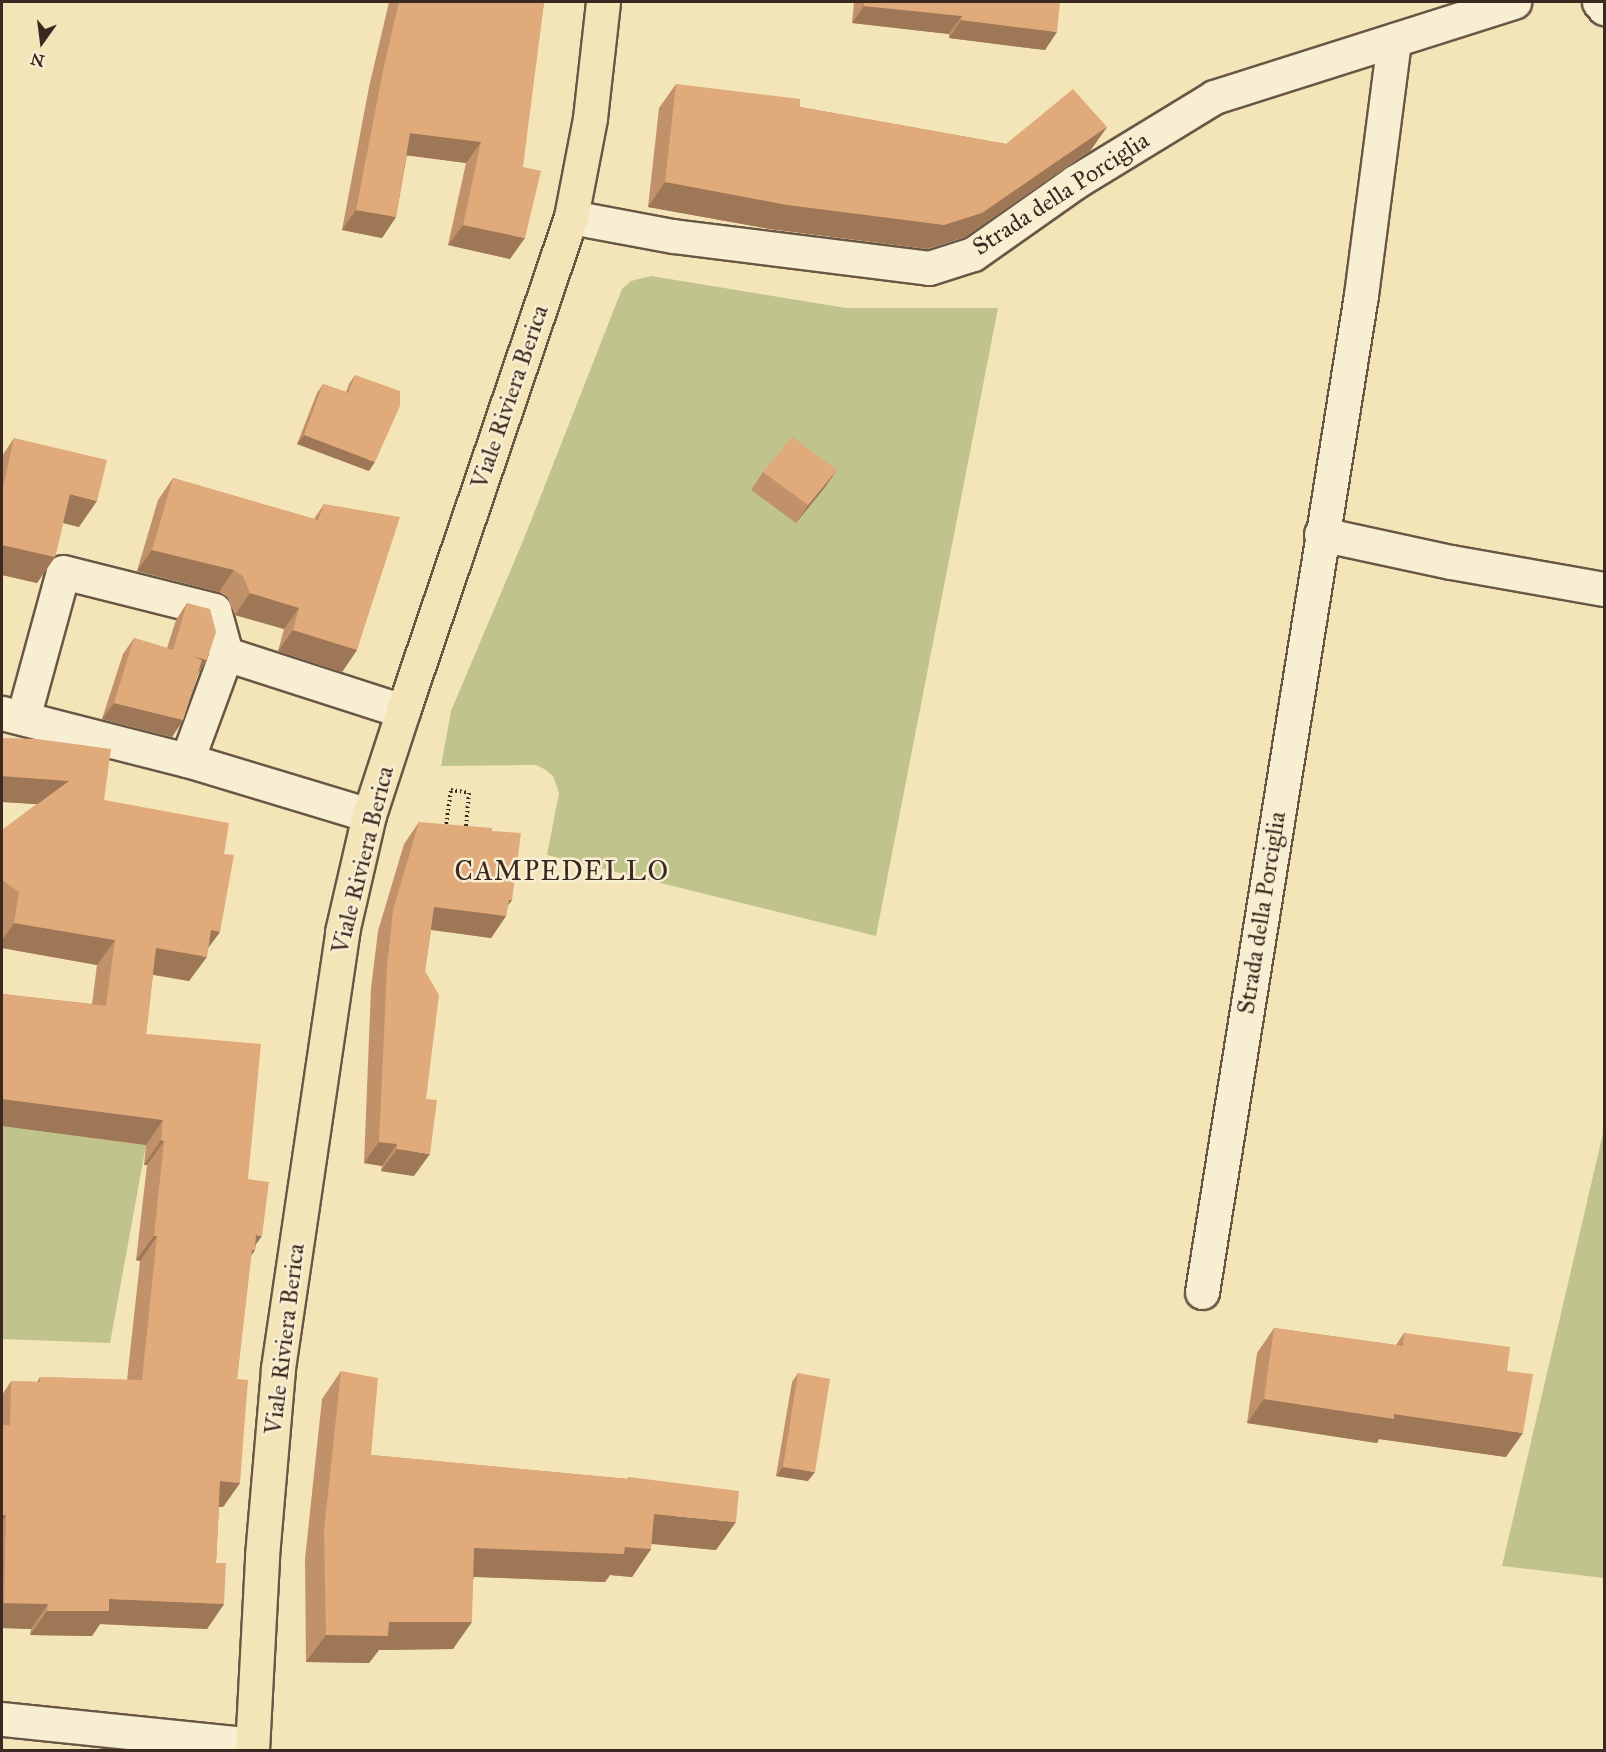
<!DOCTYPE html>
<html>
<head>
<meta charset="utf-8">
<style>
  body { margin:0 }
  #map { position:relative; width:1606px; height:1752px; overflow:hidden; background:#f4e5b9; font-family:"IM FELL Great Primer",serif }
  div>[style] { position:absolute }
  [style*='--x'] { left:calc(var(--x)*1px); top:calc(var(--y)*1px); width:calc(var(--w)*1px); rotate:calc(var(--a)*1deg) }
  .green>* { inset:0; background:#c0c38c }
  .path>* { height:4px; margin-top:-2px; transform-origin:0; background:repeating-linear-gradient(90deg,#3b2820 0 1.5px,transparent 0 4.5px) }
  .roads { filter:drop-shadow(2px 0 #695746) drop-shadow(-2px 0 #695746) drop-shadow(0 2px #695746) drop-shadow(0 -2px #695746) }
  .minor>* { height:33px; margin:-16.5px; padding:0 16.5px; transform-origin:16.5px; border-radius:16.5px; background:#f8eed2 }
  .major>* { height:33px; margin:-16.5px; padding:0 16.5px; transform-origin:16.5px; border-radius:16.5px; background:#f4e5b9 }
  .wall>* { inset:0; background:#c1926a }
  .shaded-wall>* { inset:0; background:#9d7756 }
  .building>* { inset:0; background:#e0aa7b }
  span { translate:-50% -50%; white-space:nowrap; text-align:center; line-height:1.15; -webkit-text-stroke:5px #f8eed2; paint-order:stroke }
  .street-label { font-size:24px; color:#3b2820 }
  .quarter-label { font-size:27px; color:#3b2820; letter-spacing:1.5px }
  .frame { position:absolute; inset:0; border:3px solid #3b2820; pointer-events:none }
  .north { position:absolute; left:12px; top:12px; width:60px; height:60px; -webkit-text-stroke:4px #f8eed2; paint-order:stroke; rotate:194deg; font-size:16px; font-weight:700; line-height:24px; text-align:center; color:#3b2820 }
  .north::after { content:''; display:block; margin:auto; width:21px; height:27px; background:#3b2820; clip-path:polygon(50% 0,100% 100%,50% 72%,0 100%) }
</style>
</head>
<body>
<div id="map">
  <div class="green">
    <i style="clip-path:polygon(651px 276px,846px 308px,998px 308px,876px 936px,547px 855px,559px 793px,553px 776px,546px 770px,536px 765px,526px 765px,441px 766px,451px 711px,525px 536px,622px 289px,631px 281px)"></i>
    <i style="clip-path:polygon(2px 1126px,146px 1145px,110px 1343px,2px 1339px)"></i>
    <i style="clip-path:polygon(1604px 1129px,1604px 1578px,1502px 1566px)"></i>
  </div>
  <div class="path">
    <i style="--x:451;--y:790;--w:18;--a:9"></i>
    <i style="--x:469;--y:793;--w:55;--a:95.2"></i>
    <i style="--x:464;--y:848;--w:21;--a:-175"></i>
    <i style="--x:443;--y:846;--w:57;--a:-81.9"></i>
  </div>
  <div class="roads">
    <div class="minor">
      <i style="--x:1599;--y:2;--w:8;--a:50"></i>
      <i style="--x:571;--y:217;--w:104;--a:10.6"></i>
      <i style="--x:673;--y:236;--w:258;--a:7.1"></i>
      <i style="--x:929;--y:268;--w:46;--a:-17.7"></i>
      <i style="--x:973;--y:254;--w:125;--a:-35.2"></i>
      <i style="--x:1075;--y:182;--w:163;--a:-31.4"></i>
      <i style="--x:1214;--y:97;--w:315;--a:-17.6"></i>
      <i style="--x:1321;--y:534;--w:133;--a:12.2"></i>
      <i style="--x:1451;--y:562;--w:155;--a:10"></i>
      <i style="--x:2;--y:713;--w:191;--a:14.3"></i>
      <i style="--x:187;--y:760;--w:190;--a:16.8"></i>
      <i style="--x:23;--y:718;--w:151;--a:-74.7"></i>
      <i style="--x:63;--y:572;--w:156;--a:14.1"></i>
      <i style="--x:214;--y:610;--w:46;--a:74.7"></i>
      <i style="--x:226;--y:654;--w:186;--a:17.9"></i>
      <i style="--x:187;--y:760;--w:113;--a:-69.8"></i>
      <i style="--x:1202;--y:1292;--w:1010;--a:-80.94"></i>
      <i style="--x:1361;--y:295;--w:257;--a:-82.6"></i>
      <i style="--x:2;--y:1719;--w:251;--a:5.9"></i>
    </div>
    <div class="major">
      <i style="--x:252;--y:1750;--w:194;--a:-87"></i>
      <i style="--x:262;--y:1556;--w:189;--a:-85.1"></i>
      <i style="--x:278;--y:1368;--w:441;--a:-81.6"></i>
      <i style="--x:342;--y:932;--w:120;--a:-77"></i>
      <i style="--x:369;--y:815;--w:109;--a:-71.9"></i>
      <i style="--x:403;--y:711;--w:522;--a:-71.22"></i>
      <i style="--x:571;--y:217;--w:101;--a:-79.1"></i>
      <i style="--x:590;--y:118;--w:117;--a:-83.6"></i>
    </div>
  </div>
  <div class="wall">
    <i style="clip-path:polygon(389px 2px,544px 2px,510px 259px,448px 245px,466px 163px,407px 155px,396px 217px,382px 238px,342px 230px,369px 87px)"></i>
    <i style="clip-path:polygon(854px 2px,1060px 2px,1045px 50px,949px 38px,949px 34px,852px 23px)"></i>
    <i style="clip-path:polygon(676px 84px,800px 107px,1006px 144px,1107px 127px,1090px 151px,965px 237px,927px 249px,770px 229px,648px 207px,659px 108px)"></i>
    <i style="clip-path:polygon(355px 375px,369px 471px,297px 444px,317px 393px,323px 384px,346px 392px,349px 384px)"></i>
    <i style="clip-path:polygon(14px 438px,79px 527px,63px 523px,55px 557px,37px 583px,2px 575px,2px 456px)"></i>
    <i style="clip-path:polygon(837px 470px,825px 487px,796px 523px,751px 490px,763px 472px)"></i>
    <i style="clip-path:polygon(173px 478px,314px 519px,324px 504px,357px 650px,342px 672px,278px 651px,284px 629px,235px 615px,227px 597px,219px 592px,137px 571px,158px 500px)"></i>
    <i style="clip-path:polygon(187px 603px,207px 660px,198px 674px,183px 720px,172px 737px,102px 719px,123px 654px,134px 638px,167px 648px,176px 620px)"></i>
    <i style="clip-path:polygon(2px 738px,104px 800px,224px 854px,220px 932px,208px 948px,189px 981px,153px 975px,146px 1034px,248px 1179px,256px 1245px,255px 1250px,251px 1256px,237px 1379px,240px 1483px,223px 1507px,219px 1507px,216px 1563px,224px 1604px,207px 1629px,100px 1624px,92px 1636px,30px 1635px,31px 1629px,2px 1628px,2px 1395px,11px 1381px,37px 1382px,40px 1377px,127px 1380px,140px 1261px,136px 1260px,147px 1165px,144px 1165px,146px 1145px,2px 1126px,2px 994px,92px 1004px,97px 965px,2px 948px,2px 830px,37px 804px,2px 802px)"></i>
    <i style="clip-path:polygon(419px 822px,512px 900px,508px 905px,506px 916px,491px 938px,431px 930px,425px 971px,414px 1176px,381px 1171px,382px 1166px,364px 1163px,371px 988px,378px 931px,404px 844px)"></i>
    <i style="clip-path:polygon(1274px 1328px,1396px 1345px,1404px 1333px,1507px 1371px,1506px 1457px,1379px 1439px,1377px 1443px,1247px 1423px,1257px 1353px)"></i>
    <i style="clip-path:polygon(341px 1371px,371px 1455px,627px 1479px,629px 1477px,716px 1550px,651px 1544px,651px 1549px,632px 1577px,610px 1575px,605px 1582px,474px 1577px,453px 1649px,379px 1650px,369px 1663px,306px 1662px,305px 1559px,322px 1399px)"></i>
    <i style="clip-path:polygon(798px 1373px,808px 1481px,776px 1476px,792px 1382px)"></i>
  </div>
  <div class="shaded-wall">
    <i style="clip-path:polygon(864px 6px,962px 16px,949px 34px,852px 23px)"></i>
    <i style="clip-path:polygon(961px 20px,1057px 32px,1045px 50px,949px 38px)"></i>
    <i style="clip-path:polygon(1107px 127px,1090px 151px,965px 237px,927px 249px,770px 229px,648px 207px,665px 182px,944px 225px)"></i>
    <i style="clip-path:polygon(410px 133px,481px 142px,466px 163px,396px 154px)"></i>
    <i style="clip-path:polygon(356px 210px,396px 217px,382px 238px,342px 230px)"></i>
    <i style="clip-path:polygon(463px 225px,525px 238px,510px 259px,448px 245px)"></i>
    <i style="clip-path:polygon(304px 435px,375px 462px,369px 471px,297px 444px)"></i>
    <i style="clip-path:polygon(837px 470px,825px 487px,796px 523px,808px 505px)"></i>
    <i style="clip-path:polygon(70px 494px,97px 501px,79px 527px,52px 520px)"></i>
    <i style="clip-path:polygon(2px 545px,55px 557px,37px 583px,2px 575px)"></i>
    <i style="clip-path:polygon(152px 550px,234px 570px,219px 592px,137px 571px)"></i>
    <i style="clip-path:polygon(250px 593px,299px 608px,284px 629px,235px 615px)"></i>
    <i style="clip-path:polygon(293px 630px,357px 650px,342px 672px,278px 651px)"></i>
    <i style="clip-path:polygon(192px 656px,207px 660px,196px 676px)"></i>
    <i style="clip-path:polygon(114px 703px,183px 720px,172px 737px,102px 719px)"></i>
    <i style="clip-path:polygon(2px 776px,69px 781px,52px 805px,2px 802px)"></i>
    <i style="clip-path:polygon(512px 900px,500px 916px,506px 916px,491px 938px,419px 928px,434px 907px)"></i>
    <i style="clip-path:polygon(14px 923px,115px 940px,97px 965px,2px 948px,2px 940px)"></i>
    <i style="clip-path:polygon(211px 930px,220px 932px,202px 956px,207px 957px,189px 981px,139px 972px,156px 948px)"></i>
    <i style="clip-path:polygon(2px 1099px,163px 1120px,146px 1145px,2px 1126px)"></i>
    <i style="clip-path:polygon(161px 1140px,164px 1141px,147px 1165px,144px 1165px)"></i>
    <i style="clip-path:polygon(379px 1142px,397px 1144px,382px 1166px,364px 1163px)"></i>
    <i style="clip-path:polygon(397px 1149px,430px 1154px,414px 1176px,381px 1171px)"></i>
    <i style="clip-path:polygon(256px 1235px,262px 1236px,252px 1250px,255px 1250px,238px 1275px)"></i>
    <i style="clip-path:polygon(154px 1236px,157px 1236px,140px 1261px,136px 1260px)"></i>
    <i style="clip-path:polygon(1264px 1399px,1394px 1414px,1523px 1433px,1506px 1457px,1379px 1439px,1377px 1443px,1247px 1423px)"></i>
    <i style="clip-path:polygon(783px 1467px,815px 1472px,808px 1481px,776px 1476px)"></i>
    <i style="clip-path:polygon(220px 1481px,240px 1483px,223px 1507px,203px 1506px)"></i>
    <i style="clip-path:polygon(654px 1514px,736px 1522px,716px 1550px,635px 1542px)"></i>
    <i style="clip-path:polygon(2px 1515px,6px 1515px,2px 1521px)"></i>
    <i style="clip-path:polygon(625px 1547px,651px 1549px,632px 1577px,610px 1575px,605px 1582px,455px 1576px,474px 1548px)"></i>
    <i style="clip-path:polygon(109px 1599px,224px 1604px,207px 1629px,100px 1624px,92px 1636px,30px 1635px,47px 1611px)"></i>
    <i style="clip-path:polygon(4px 1603px,48px 1604px,31px 1629px,2px 1628px,2px 1608px)"></i>
    <i style="clip-path:polygon(389px 1622px,472px 1622px,453px 1649px,379px 1650px,369px 1663px,306px 1662px,326px 1635px)"></i>
  </div>
  <div class="building">
    <i style="clip-path:polygon(399px 2px,544px 2px,523px 167px,541px 171px,525px 238px,463px 225px,481px 142px,410px 133px,396px 217px,356px 210px,384px 66px)"></i>
    <i style="clip-path:polygon(864px 2px,1060px 2px,1057px 32px,961px 20px,962px 16px,864px 6px)"></i>
    <i style="clip-path:polygon(676px 84px,800px 99px,800px 107px,1006px 144px,1073px 89px,1107px 127px,982px 213px,944px 225px,787px 205px,665px 182px)"></i>
    <i style="clip-path:polygon(355px 375px,400px 391px,400px 406px,375px 462px,304px 435px,323px 384px,348px 393px)"></i>
    <i style="clip-path:polygon(792px 437px,837px 470px,808px 505px,763px 472px)"></i>
    <i style="clip-path:polygon(14px 438px,107px 460px,97px 501px,70px 494px,55px 557px,2px 545px,2px 492px)"></i>
    <i style="clip-path:polygon(173px 478px,318px 520px,324px 504px,400px 517px,357px 650px,293px 630px,299px 608px,250px 593px,243px 576px,234px 570px,152px 550px)"></i>
    <i style="clip-path:polygon(187px 603px,210px 609px,216px 632px,207px 660px,192px 656px,202px 660px,183px 720px,114px 703px,134px 638px,173px 650px)"></i>
    <i style="clip-path:polygon(2px 738px,37px 739px,111px 749px,104px 800px,229px 823px,224px 854px,234px 855px,220px 932px,211px 930px,207px 957px,156px 948px,146px 1034px,261px 1044px,248px 1179px,269px 1182px,262px 1236px,256px 1235px,255px 1250px,252px 1250px,237px 1379px,248px 1380px,240px 1483px,220px 1481px,216px 1563px,226px 1563px,224px 1604px,109px 1599px,109px 1611px,47px 1611px,48px 1604px,4px 1603px,6px 1515px,2px 1515px,2px 1425px,10px 1425px,11px 1381px,40px 1382px,40px 1377px,142px 1380px,157px 1236px,154px 1236px,164px 1141px,161px 1140px,163px 1120px,2px 1099px,2px 994px,106px 1006px,115px 940px,14px 923px,19px 892px,2px 880px,2px 830px,69px 781px,2px 776px)"></i>
    <i style="clip-path:polygon(419px 822px,492px 828px,492px 831px,521px 833px,512px 900px,509px 900px,506px 916px,434px 907px,425px 971px,439px 995px,426px 1099px,437px 1100px,430px 1154px,397px 1149px,397px 1144px,379px 1142px,387px 967px,393px 910px)"></i>
    <i style="clip-path:polygon(1274px 1328px,1403px 1346px,1404px 1333px,1510px 1347px,1507px 1371px,1533px 1374px,1523px 1433px,1394px 1414px,1394px 1419px,1264px 1399px)"></i>
    <i style="clip-path:polygon(341px 1371px,378px 1378px,371px 1455px,629px 1479px,629px 1477px,739px 1491px,736px 1522px,654px 1514px,651px 1549px,625px 1547px,624px 1554px,474px 1548px,472px 1622px,389px 1622px,388px 1636px,326px 1635px,324px 1531px)"></i>
    <i style="clip-path:polygon(798px 1373px,830px 1379px,815px 1472px,783px 1467px)"></i>
  </div>
  <div class="street-label">
    <span style="left:1061px;top:194px;rotate:-33deg">Strada della Porciglia</span>
    <span style="left:510px;top:397px;rotate:-71deg">Viale Riviera Berica</span>
    <span style="left:363px;top:860px;rotate:-76deg">Viale Riviera Berica</span>
    <span style="left:1262px;top:913px;rotate:-81deg">Strada della Porciglia</span>
    <span style="left:285px;top:1339px;rotate:-83deg">Viale Riviera Berica</span>
  </div>
  <div class="quarter-label">
    <span style="left:562px;top:871px">CAMPEDELLO</span>
  </div>
  <div class="frame"></div>
  <div class="north">N</div>
</div>
</body>
</html>
